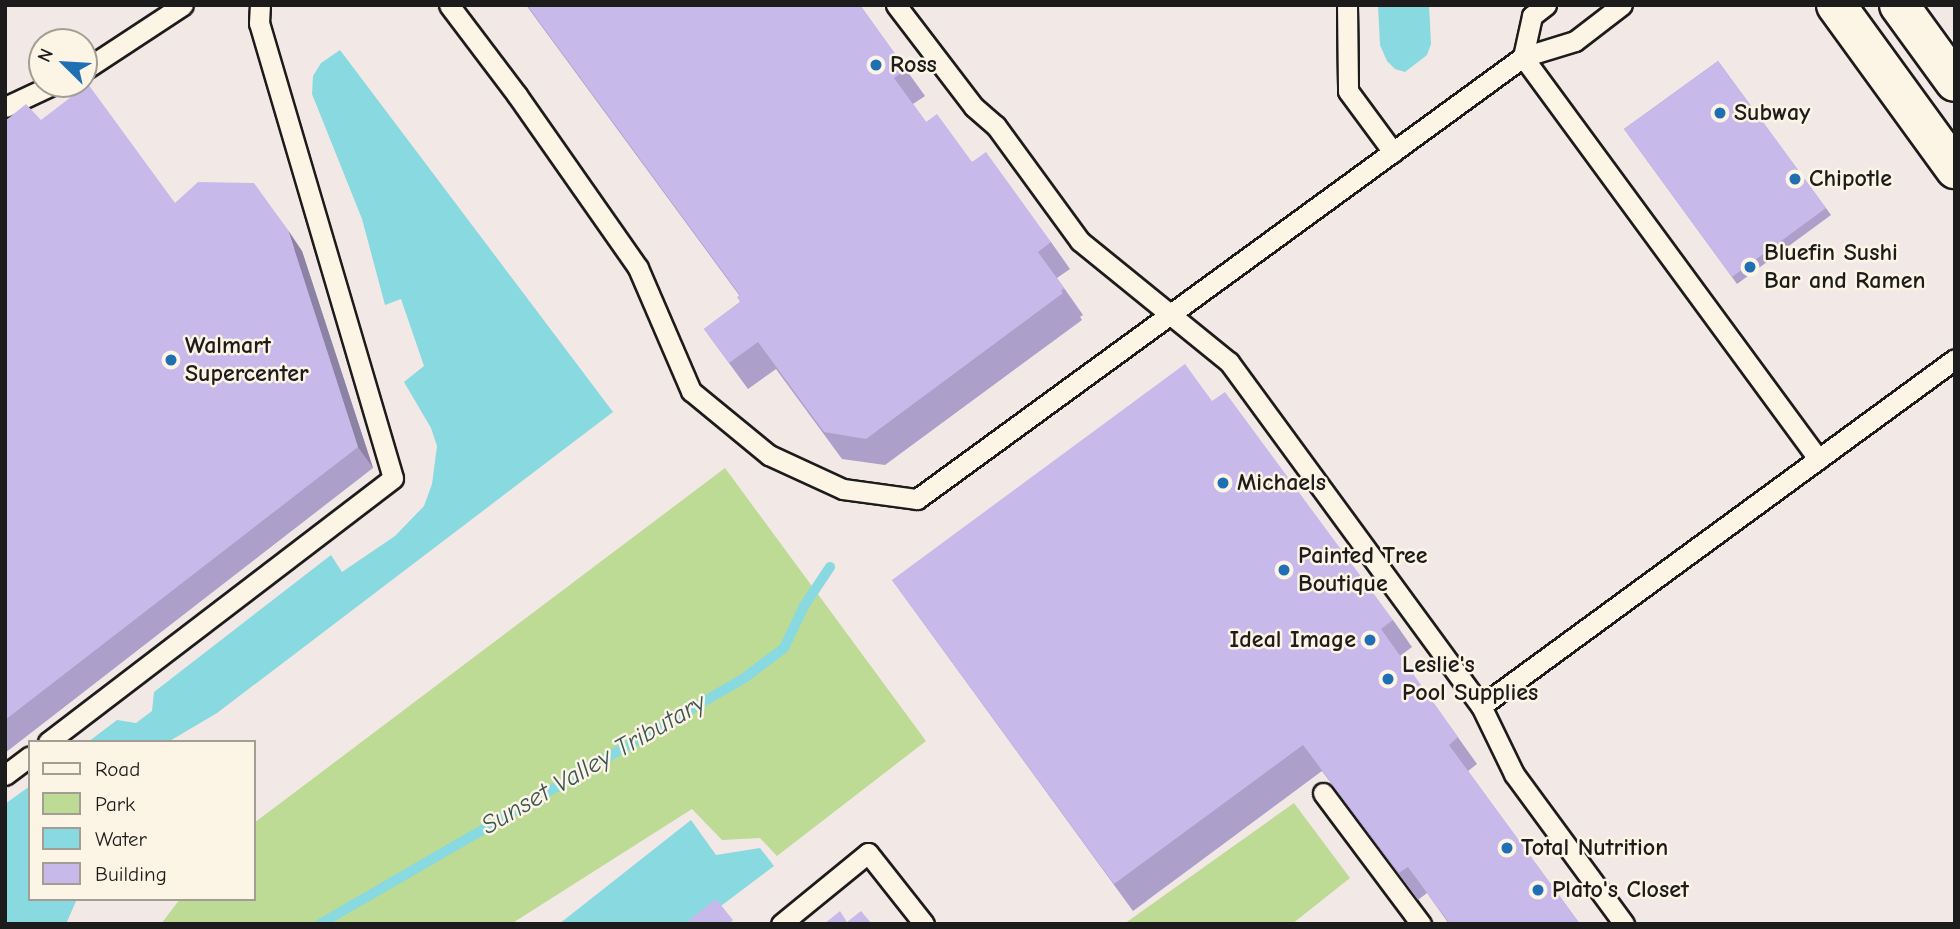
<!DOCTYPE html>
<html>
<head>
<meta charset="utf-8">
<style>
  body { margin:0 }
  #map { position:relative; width:1960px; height:929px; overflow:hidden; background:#f2e9e6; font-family:"Comic Neue",sans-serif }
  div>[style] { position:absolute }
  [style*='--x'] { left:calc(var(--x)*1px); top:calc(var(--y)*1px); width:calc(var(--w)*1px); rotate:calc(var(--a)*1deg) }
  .green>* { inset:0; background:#bddb94 }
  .water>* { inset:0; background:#88d9e0 }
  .stream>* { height:10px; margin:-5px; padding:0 5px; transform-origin:5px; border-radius:5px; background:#88d9e0 }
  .roads { filter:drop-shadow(2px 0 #1c1c1c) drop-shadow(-2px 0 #1c1c1c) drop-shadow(0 2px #1c1c1c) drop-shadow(0 -2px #1c1c1c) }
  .service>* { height:19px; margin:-9.5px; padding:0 9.5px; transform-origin:9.5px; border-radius:9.5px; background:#fcf5e5 }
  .secondary>* { height:38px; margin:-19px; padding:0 19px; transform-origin:19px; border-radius:19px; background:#fcf5e5 }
  .wall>* { inset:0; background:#ac9fca }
  .shaded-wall>* { inset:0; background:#8c82a4 }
  .building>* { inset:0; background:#c8b9eb }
  .dots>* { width:19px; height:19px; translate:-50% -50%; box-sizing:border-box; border:4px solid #fcf5e5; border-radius:50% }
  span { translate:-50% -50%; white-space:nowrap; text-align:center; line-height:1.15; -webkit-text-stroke:5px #fcf5e5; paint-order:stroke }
  .poi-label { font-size:24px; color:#1c1c1c; font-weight:700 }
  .left { translate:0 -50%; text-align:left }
  .right { translate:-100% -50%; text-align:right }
  .water-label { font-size:26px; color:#3c5557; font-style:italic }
  .frame { position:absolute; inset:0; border:7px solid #1c1c1c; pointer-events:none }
  .legend { position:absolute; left:28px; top:740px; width:228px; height:161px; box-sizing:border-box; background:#fcf5e5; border:2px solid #a29e95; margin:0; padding:9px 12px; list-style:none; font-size:21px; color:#1c1c1c }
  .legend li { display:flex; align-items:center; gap:14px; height:35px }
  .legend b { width:35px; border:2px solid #a29e95 }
  .north { position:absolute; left:28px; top:28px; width:70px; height:70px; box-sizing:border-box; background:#fcf5e5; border:2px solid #a29e95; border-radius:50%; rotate:294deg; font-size:19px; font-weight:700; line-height:28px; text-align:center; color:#1c1c1c }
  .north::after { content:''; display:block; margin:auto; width:24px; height:32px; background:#1f6fb2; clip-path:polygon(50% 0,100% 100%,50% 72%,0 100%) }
</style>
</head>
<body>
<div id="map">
  <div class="green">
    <i style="clip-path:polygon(725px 468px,926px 741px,777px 856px,760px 838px,722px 840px,692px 809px,511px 924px,161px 924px,180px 899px,254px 899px,254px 823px)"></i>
    <i style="clip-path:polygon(1294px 803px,1350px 878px,1292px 924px,1124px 924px)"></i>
  </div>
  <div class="water">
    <i style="clip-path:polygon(1378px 5px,1429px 5px,1431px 44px,1427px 55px,1405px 72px,1395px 69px,1387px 61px,1380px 45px)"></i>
    <i style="clip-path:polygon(340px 50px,613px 412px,217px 713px,168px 742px,88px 742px,117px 720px,136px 723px,152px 711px,154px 692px,331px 555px,342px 572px,395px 536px,424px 506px,432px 484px,437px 446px,431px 428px,404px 382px,424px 366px,401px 299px,385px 305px,362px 219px,312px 94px,313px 76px,321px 63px)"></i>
    <i style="clip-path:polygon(30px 786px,30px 899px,77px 899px,66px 924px,5px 924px,5px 804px)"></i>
    <i style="clip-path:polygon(691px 820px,716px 855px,760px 848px,774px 866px,697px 924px,559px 924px)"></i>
  </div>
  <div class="stream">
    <i style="--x:320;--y:924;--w:494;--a:-30.1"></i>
    <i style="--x:747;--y:676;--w:46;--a:-37.1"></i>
    <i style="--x:784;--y:648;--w:47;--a:-64.5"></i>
    <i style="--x:804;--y:606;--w:47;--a:-56.3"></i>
  </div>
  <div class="roads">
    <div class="service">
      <i style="--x:449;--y:5;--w:113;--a:52.9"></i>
      <i style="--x:517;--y:95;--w:211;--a:55"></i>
      <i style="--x:638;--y:268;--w:134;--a:66.7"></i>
      <i style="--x:691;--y:391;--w:101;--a:39.4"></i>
      <i style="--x:769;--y:455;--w:81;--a:24.7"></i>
      <i style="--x:843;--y:489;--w:75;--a:7.7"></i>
      <i style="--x:917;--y:499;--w:750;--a:-36.11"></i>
      <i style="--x:1523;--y:57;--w:54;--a:-17.1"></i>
      <i style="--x:1575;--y:41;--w:59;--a:-37.5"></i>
      <i style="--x:896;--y:5;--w:128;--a:52.6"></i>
      <i style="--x:974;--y:107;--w:29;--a:41"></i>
      <i style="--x:996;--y:126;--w:142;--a:53.9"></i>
      <i style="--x:1080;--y:241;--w:192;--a:39.1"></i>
      <i style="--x:1229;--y:362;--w:426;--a:53.8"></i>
      <i style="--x:1481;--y:706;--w:76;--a:64.1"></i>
      <i style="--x:1514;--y:774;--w:186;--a:53.7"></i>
      <i style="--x:1347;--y:5;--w:86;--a:89.3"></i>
      <i style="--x:1348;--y:91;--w:76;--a:53.6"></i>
      <i style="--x:1546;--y:5;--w:18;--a:142"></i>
      <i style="--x:1532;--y:16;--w:42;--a:102.4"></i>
      <i style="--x:1523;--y:57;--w:499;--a:53.7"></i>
      <i style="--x:84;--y:70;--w:118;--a:-33.3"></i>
      <i style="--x:5;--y:107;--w:54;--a:-25.1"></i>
      <i style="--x:1481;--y:706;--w:587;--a:-36.21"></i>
      <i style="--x:48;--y:742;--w:434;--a:-37.4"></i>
      <i style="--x:393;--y:478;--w:474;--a:-106.4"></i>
      <i style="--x:259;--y:23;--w:18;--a:-87"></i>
      <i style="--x:5;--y:775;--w:31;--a:-37"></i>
      <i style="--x:1323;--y:793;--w:164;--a:53.2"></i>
      <i style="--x:781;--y:924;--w:112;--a:-39.2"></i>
      <i style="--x:868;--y:853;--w:90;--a:51.7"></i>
    </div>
    <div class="secondary">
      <i style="--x:1836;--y:5;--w:203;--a:54"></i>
      <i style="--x:1899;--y:5;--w:95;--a:54"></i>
    </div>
  </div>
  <div class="wall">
    <i style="clip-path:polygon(526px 5px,860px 5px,925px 96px,913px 104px,926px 122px,972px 162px,1051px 242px,1070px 269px,1057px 278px,1083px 315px,1080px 317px,1082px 320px,885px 465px,842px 459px,776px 369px,748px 389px,704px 329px,740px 302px,739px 295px)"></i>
    <i style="clip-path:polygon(1718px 61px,1831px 215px,1737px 284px,1624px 129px)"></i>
    <i style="clip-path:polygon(41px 120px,175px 203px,302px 251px,373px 468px,5px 753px,5px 121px)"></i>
    <i style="clip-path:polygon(892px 580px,1393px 620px,1412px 647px,1400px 656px,1477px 764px,1468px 771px,1580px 924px,1449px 924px,1427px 893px,1418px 900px,1322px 771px,1133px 911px)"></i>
  </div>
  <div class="shaded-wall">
    <i style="clip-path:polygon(288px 230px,302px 251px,373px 468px,358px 447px)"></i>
  </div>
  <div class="building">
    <i style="clip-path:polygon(527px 5px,860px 5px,906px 69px,894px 78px,926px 122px,937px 114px,972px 162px,986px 152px,1051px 242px,1038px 252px,1064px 288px,1061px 291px,1063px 293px,866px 439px,824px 432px,758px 342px,729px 363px,704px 329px,740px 302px,737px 297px,740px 295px)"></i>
    <i style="clip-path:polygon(1718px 61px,1826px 208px,1732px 277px,1624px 129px)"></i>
    <i style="clip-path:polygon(88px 84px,175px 203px,198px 182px,254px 183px,288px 230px,358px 447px,5px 720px,5px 121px,26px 104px,41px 120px)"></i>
    <i style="clip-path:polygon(1185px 364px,1212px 401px,1225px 392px,1393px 620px,1381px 629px,1458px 737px,1449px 745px,1580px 924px,1450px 924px,1408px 867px,1399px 873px,1303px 745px,1114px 884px,892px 580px)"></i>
    <i style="clip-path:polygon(716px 899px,733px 920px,729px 924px,684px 924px)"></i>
    <i style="clip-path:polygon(840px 911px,847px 922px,861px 911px,872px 924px,824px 924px)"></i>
  </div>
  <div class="dots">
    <i style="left:876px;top:65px;background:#1f6fb2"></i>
    <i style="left:1720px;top:113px;background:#1f6fb2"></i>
    <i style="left:1795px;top:179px;background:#1f6fb2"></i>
    <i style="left:1750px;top:267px;background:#1f6fb2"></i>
    <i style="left:171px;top:360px;background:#1f6fb2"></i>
    <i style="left:1223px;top:483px;background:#1f6fb2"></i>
    <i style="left:1284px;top:570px;background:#1f6fb2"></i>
    <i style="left:1370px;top:640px;background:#1f6fb2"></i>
    <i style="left:1388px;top:679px;background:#1f6fb2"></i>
    <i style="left:1507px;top:848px;background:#1f6fb2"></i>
    <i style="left:1538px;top:890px;background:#1f6fb2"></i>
  </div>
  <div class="poi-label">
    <span class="left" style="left:890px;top:65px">Ross</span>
    <span class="left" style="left:1734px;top:113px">Subway</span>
    <span class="left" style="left:1809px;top:179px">Chipotle</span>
    <span class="left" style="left:1764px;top:267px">Bluefin Sushi<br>Bar and Ramen</span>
    <span class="left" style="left:185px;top:360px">Walmart<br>Supercenter</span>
    <span class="left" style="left:1237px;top:483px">Michaels</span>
    <span class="left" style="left:1298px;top:570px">Painted Tree<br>Boutique</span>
    <span class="right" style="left:1356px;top:640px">Ideal Image</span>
    <span class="left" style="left:1402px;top:679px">Leslie's<br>Pool Supplies</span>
    <span class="left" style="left:1521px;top:848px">Total Nutrition</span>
    <span class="left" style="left:1552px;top:890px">Plato's Closet</span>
  </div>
  <div class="water-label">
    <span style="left:594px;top:765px;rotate:-30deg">Sunset Valley Tributary</span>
  </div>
  <div class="frame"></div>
  <ul class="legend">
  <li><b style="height:9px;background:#fcf5e5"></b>Road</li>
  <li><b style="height:19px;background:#bddb94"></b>Park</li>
  <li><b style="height:19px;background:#88d9e0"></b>Water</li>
  <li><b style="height:19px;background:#c8b9eb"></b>Building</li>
  </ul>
  <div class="north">N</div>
</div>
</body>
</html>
